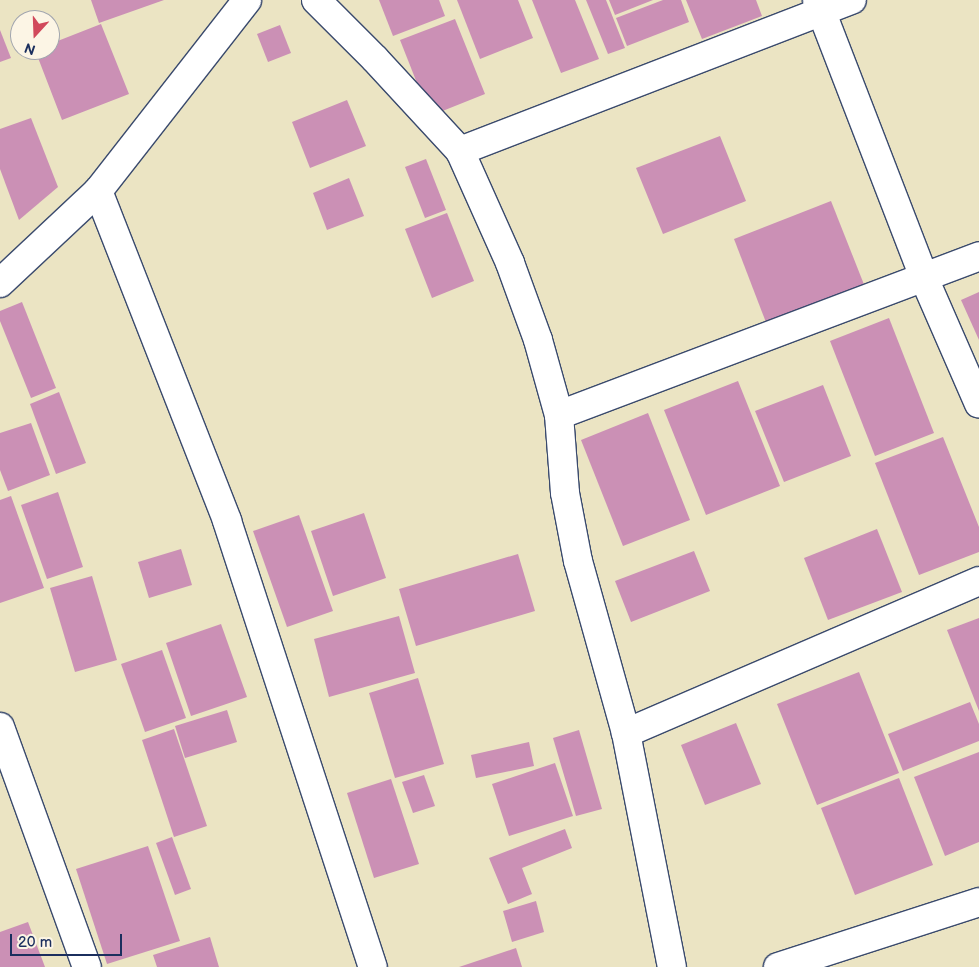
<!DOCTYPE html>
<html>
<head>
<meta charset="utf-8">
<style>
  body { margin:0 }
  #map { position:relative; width:979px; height:967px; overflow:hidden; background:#ebe4c3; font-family:"Balsamiq Sans",sans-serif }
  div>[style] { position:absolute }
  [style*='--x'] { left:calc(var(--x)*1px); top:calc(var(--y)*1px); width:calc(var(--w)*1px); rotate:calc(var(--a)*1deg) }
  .building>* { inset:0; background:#cb90b5 }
  .roads { filter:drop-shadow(1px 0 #3a4a6d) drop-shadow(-1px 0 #3a4a6d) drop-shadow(0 1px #3a4a6d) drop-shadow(0 -1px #3a4a6d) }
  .minor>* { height:28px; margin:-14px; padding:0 14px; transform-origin:14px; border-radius:14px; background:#fff }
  span { translate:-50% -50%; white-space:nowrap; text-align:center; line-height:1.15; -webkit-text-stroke:5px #fcf5e5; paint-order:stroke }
  .north { position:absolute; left:10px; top:10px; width:50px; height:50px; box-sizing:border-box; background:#fcf5e5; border:1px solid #a2a6af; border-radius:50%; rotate:200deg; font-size:14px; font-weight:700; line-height:20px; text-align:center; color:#1b2f5e }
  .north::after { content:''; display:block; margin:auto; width:18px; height:22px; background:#d1495b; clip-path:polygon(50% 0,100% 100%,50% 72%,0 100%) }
  .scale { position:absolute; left:10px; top:934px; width:112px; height:22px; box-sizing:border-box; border:2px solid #1b2f5e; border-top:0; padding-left:6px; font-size:15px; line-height:18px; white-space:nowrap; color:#1b2f5e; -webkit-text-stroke:4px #fcf5e5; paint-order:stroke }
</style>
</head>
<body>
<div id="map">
  <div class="building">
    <i style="clip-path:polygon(91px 0,164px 0,99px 23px)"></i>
    <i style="clip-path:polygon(379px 0,439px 0,445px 16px,393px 36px)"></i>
    <i style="clip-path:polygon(457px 0,518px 0,533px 38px,480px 59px)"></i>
    <i style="clip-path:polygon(532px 0,575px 0,599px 59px,561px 73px)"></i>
    <i style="clip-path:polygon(586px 0,606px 0,625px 48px,608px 54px)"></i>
    <i style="clip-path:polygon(609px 0,653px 0,615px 15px)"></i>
    <i style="clip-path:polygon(663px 0,681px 0,689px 22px,627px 46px,616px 18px)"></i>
    <i style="clip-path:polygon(686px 0,756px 0,762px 16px,702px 39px)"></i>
    <i style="clip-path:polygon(455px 19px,485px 94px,430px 116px,400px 40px)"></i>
    <i style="clip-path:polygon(101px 24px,129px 94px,62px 120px,35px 50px,50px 50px,50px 44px)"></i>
    <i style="clip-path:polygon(280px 25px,291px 53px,268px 62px,257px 34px)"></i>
    <i style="clip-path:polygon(0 30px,11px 58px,0 62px)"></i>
    <i style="clip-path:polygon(347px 100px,366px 146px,310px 168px,292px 122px)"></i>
    <i style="clip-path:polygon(31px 118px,58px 187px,19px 220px,0 169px,0 129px)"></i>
    <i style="clip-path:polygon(720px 136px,746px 201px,663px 234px,636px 168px)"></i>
    <i style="clip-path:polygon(426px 159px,446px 210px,425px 218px,405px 167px)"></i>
    <i style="clip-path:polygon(349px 178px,364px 216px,327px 230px,313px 193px)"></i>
    <i style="clip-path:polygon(831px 201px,865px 287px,767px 325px,734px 239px)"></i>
    <i style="clip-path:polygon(447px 213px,474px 281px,432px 298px,405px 229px)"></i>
    <i style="clip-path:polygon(979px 292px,979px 340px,961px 300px)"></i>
    <i style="clip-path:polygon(22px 302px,56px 388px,31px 398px,0 321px,0 311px)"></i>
    <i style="clip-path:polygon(889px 318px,934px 433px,875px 456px,830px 341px)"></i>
    <i style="clip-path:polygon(738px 381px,780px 486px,706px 515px,664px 410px)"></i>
    <i style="clip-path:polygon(823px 385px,851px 456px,784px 482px,755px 411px)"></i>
    <i style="clip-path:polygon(59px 392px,86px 463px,56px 474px,30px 404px)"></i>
    <i style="clip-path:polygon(648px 413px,690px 520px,623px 546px,581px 440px)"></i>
    <i style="clip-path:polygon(31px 423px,50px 475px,8px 491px,0 470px,0 433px)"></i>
    <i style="clip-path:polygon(943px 437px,979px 527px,979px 552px,919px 575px,875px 463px)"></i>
    <i style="clip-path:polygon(58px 492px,83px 567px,47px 579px,21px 505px)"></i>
    <i style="clip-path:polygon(11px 496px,44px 588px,0 603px,0 500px)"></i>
    <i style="clip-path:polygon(364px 513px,386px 578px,333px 596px,311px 531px)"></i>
    <i style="clip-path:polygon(299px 515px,333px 611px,287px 627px,253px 531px)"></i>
    <i style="clip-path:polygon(877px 529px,902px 592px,828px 620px,804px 558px)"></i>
    <i style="clip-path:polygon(181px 549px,192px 585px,149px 598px,138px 562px)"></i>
    <i style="clip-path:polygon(694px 551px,710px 591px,631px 622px,615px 581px)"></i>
    <i style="clip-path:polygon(518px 554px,535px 611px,416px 646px,399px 589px)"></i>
    <i style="clip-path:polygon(92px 576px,117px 660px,75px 672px,50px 588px)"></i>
    <i style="clip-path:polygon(399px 616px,415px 673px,329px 697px,314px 639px)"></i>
    <i style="clip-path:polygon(979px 618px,979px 711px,947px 630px)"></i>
    <i style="clip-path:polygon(221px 624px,247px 697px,191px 716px,166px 643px)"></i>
    <i style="clip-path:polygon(162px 650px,186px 718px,145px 732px,121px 664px)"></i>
    <i style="clip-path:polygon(859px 672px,899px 773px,817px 805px,777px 704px)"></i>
    <i style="clip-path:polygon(418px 678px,444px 764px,395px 778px,369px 693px)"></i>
    <i style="clip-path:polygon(970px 702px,979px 724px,979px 741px,903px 771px,888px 734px)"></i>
    <i style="clip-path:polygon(227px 710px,237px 742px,185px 758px,175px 726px)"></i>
    <i style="clip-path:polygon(736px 723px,761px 784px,705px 805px,681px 745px)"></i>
    <i style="clip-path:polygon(174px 729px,207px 826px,174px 837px,142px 740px)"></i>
    <i style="clip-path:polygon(579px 730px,602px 809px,576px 816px,553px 738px)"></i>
    <i style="clip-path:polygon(529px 742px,534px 766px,476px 778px,471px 755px)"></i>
    <i style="clip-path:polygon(979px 752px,979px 842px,945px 856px,914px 777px)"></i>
    <i style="clip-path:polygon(555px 763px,573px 816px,509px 836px,492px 784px)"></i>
    <i style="clip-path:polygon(424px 775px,435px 806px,413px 813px,402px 782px)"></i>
    <i style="clip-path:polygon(899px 778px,933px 865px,855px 895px,821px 808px)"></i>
    <i style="clip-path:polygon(391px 779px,419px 864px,374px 878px,347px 793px)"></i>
    <i style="clip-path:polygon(565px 829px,572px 848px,522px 868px,532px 894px,508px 904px,489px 858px)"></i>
    <i style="clip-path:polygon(172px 837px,191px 889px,175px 895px,156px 843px)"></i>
    <i style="clip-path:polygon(148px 846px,180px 941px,107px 964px,76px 869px)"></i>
    <i style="clip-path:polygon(536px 901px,544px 932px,512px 942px,503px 911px)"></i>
    <i style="clip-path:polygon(28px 922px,45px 967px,0 967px,0 932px)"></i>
    <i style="clip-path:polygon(210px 937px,219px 967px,157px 967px,153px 955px)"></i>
    <i style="clip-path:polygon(516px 948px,522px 967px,459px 967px)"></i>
  </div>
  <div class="roads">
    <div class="minor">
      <i style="--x:316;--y:0;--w:83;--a:45"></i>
      <i style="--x:375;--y:59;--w:125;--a:47.3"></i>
      <i style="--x:460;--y:151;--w:123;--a:65.9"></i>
      <i style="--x:510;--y:263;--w:82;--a:70"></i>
      <i style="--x:538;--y:340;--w:78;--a:74.4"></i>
      <i style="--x:559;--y:415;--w:78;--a:85.6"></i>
      <i style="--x:565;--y:493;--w:69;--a:79.2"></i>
      <i style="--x:578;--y:561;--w:179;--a:74.4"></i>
      <i style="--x:626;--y:733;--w:238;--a:78.9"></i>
      <i style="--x:817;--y:0;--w:298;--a:68.9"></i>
      <i style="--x:924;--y:278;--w:137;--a:66.4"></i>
      <i style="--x:460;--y:151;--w:420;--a:-21.1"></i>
      <i style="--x:98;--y:191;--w:354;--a:68.6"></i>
      <i style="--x:227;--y:521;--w:469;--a:71.9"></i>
      <i style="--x:0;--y:283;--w:134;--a:-43.2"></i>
      <i style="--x:98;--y:191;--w:242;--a:-52"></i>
      <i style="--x:559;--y:415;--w:449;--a:-20.7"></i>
      <i style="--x:0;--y:727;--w:255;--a:70.1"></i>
      <i style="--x:626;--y:733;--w:384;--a:-23.3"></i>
      <i style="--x:778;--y:967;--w:211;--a:-17.9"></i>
    </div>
  </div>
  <div class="north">N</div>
  <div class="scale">20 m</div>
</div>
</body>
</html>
